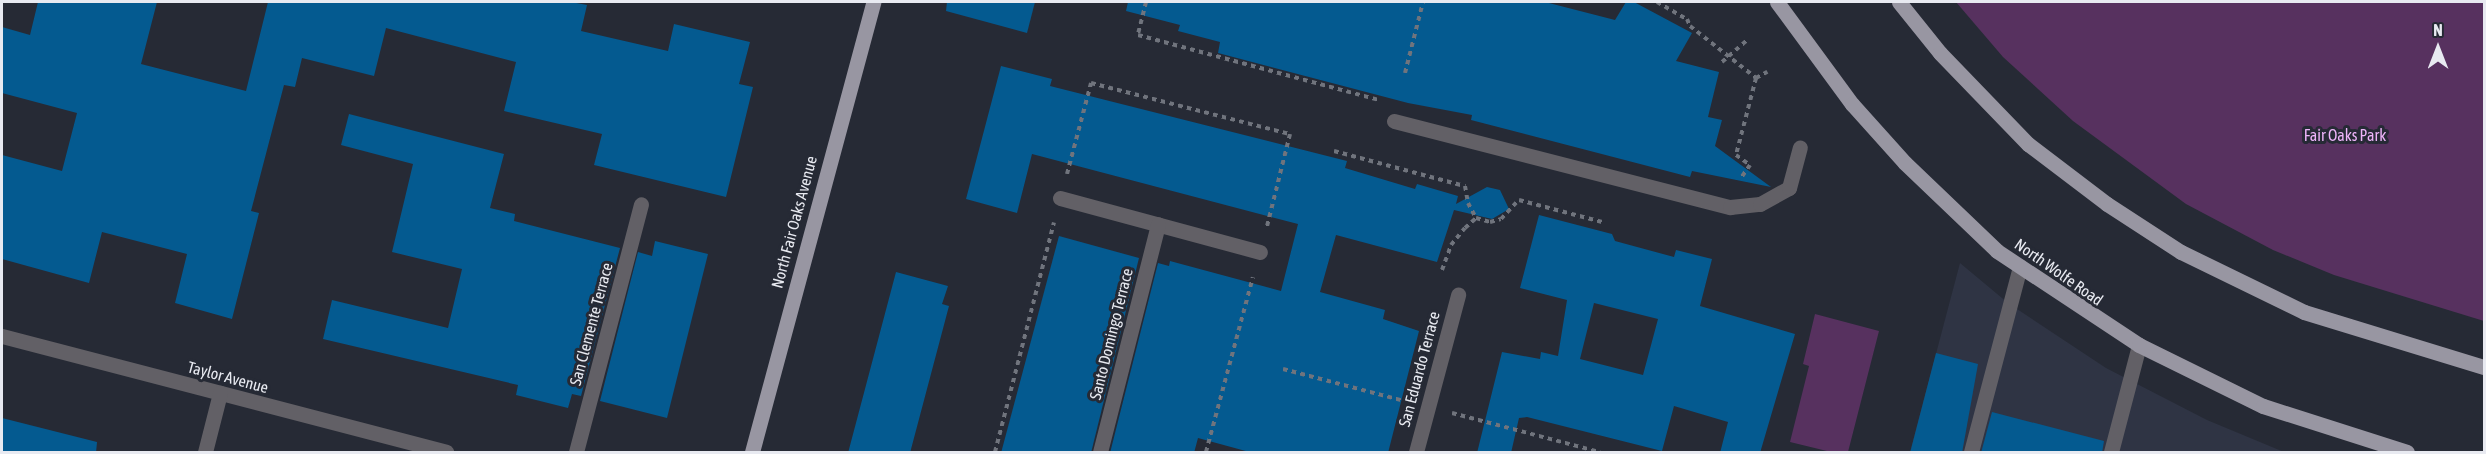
<!DOCTYPE html>
<html>
<head>
<meta charset="utf-8">
<style>
  body { margin:0 }
  #map { position:relative; width:2486px; height:454px; overflow:hidden; background:#262a35; font-family:"Asap Condensed",sans-serif }
  div>[style] { position:absolute }
  [style*='--x'] { left:calc(var(--x)*1px); top:calc(var(--y)*1px); width:calc(var(--w)*1px); rotate:calc(var(--a)*1deg) }
  .built>* { inset:0; background:#2f3444 }
  .green>* { inset:0; background:#57315f }
  .building>* { inset:0; background:#045a90 }
  .path>* { height:4px; margin-top:-2px; transform-origin:0; background:repeating-linear-gradient(90deg,#70747d 0 4.5px,transparent 0 9px) }
  .minor>* { height:15px; margin:-7.5px; padding:0 7.5px; transform-origin:7.5px; border-radius:7.5px; background:#626066 }
  .major>* { height:15px; margin:-7.5px; padding:0 7.5px; transform-origin:7.5px; border-radius:7.5px; background:#9896a2 }
  span { translate:-50% -50%; white-space:nowrap; text-align:center; line-height:1.15; -webkit-text-stroke:6px #262a35; paint-order:stroke }
  .park-label { font-size:16px; color:#eeb4fa }
  .street-label { font-size:16px; color:#e8eaf1 }
  .frame { position:absolute; inset:0; border:3px solid #e8eaf1; pointer-events:none }
  .north { position:absolute; left:2408px; top:18px; width:60px; height:60px; -webkit-text-stroke:4px #262a35; paint-order:stroke; rotate:0deg; font-size:16px; font-weight:700; line-height:24px; text-align:center; color:#e8eaf1 }
  .north::after { content:''; display:block; margin:auto; width:21px; height:27px; background:#e8eaf1; clip-path:polygon(50% 0,100% 100%,50% 72%,0 100%) }
</style>
</head>
<body>
<div id="map">
  <div class="built">
    <i style="clip-path:polygon(1960px 263px,2008px 303px,2106px 368px,2207px 420px,2284px 452px,1910px 452px)"></i>
  </div>
  <div class="green">
    <i style="clip-path:polygon(1956px 2px,2484px 2px,2484px 321px,2334px 275px,2273px 250px,2186px 204px,2073px 121px,2003px 57px)"></i>
    <i style="clip-path:polygon(1815px 314px,1879px 331px,1848px 452px,1831px 452px,1790px 442px,1809px 366px,1803px 364px)"></i>
  </div>
  <div class="building">
    <i style="clip-path:polygon(38px 2px,157px 2px,141px 64px,246px 91px,268px 2px,571px 2px,587px 5px,581px 31px,668px 51px,674px 24px,750px 42px,739px 84px,753px 87px,726px 197px,594px 165px,602px 134px,504px 111px,516px 62px,386px 28px,374px 76px,302px 58px,295px 87px,284px 85px,251px 211px,259px 213px,232px 319px,175px 303px,187px 254px,102px 232px,89px 283px,2px 259px,2px 155px,62px 171px,77px 113px,2px 93px,2px 27px,30px 35px)"></i>
    <i style="clip-path:polygon(947px 2px,1035px 2px,1027px 33px,946px 11px)"></i>
    <i style="clip-path:polygon(1128px 2px,1545px 2px,1615px 20px,1626px 2px,1634px 2px,1692px 33px,1676px 61px,1719px 72px,1708px 117px,1722px 120px,1715px 146px,1771px 187px,1692px 171px,1690px 177px,1471px 120px,1472px 115px,1408px 103px,1218px 53px,1220px 42px,1178px 31px,1180px 25px,1126px 11px)"></i>
    <i style="clip-path:polygon(1001px 66px,1052px 79px,1050px 86px,1347px 161px,1345px 168px,1415px 189px,1417px 184px,1458px 196px,1456px 204px,1487px 187px,1500px 190px,1509px 209px,1492px 219px,1454px 210px,1437px 262px,1336px 235px,1320px 292px,1385px 310px,1383px 319px,1419px 331px,1388px 453px,1253px 453px,1198px 438px,1194px 453px,1110px 453px,1158px 263px,1169px 266px,1170px 261px,1281px 291px,1298px 224px,1032px 154px,1017px 213px,966px 199px)"></i>
    <i style="clip-path:polygon(349px 114px,504px 154px,490px 208px,515px 214px,514px 221px,620px 248px,581px 396px,572px 394px,568px 408px,516px 395px,518px 385px,323px 339px,332px 300px,448px 328px,462px 269px,392px 252px,413px 164px,341px 145px)"></i>
    <i style="clip-path:polygon(evenodd,1539px 215px,1612px 234px,1615px 241px,1674px 257px,1676px 250px,1712px 259px,1700px 306px,1795px 334px,1760px 453px,1720px 453px,1728px 422px,1674px 406px,1662px 451px,1527px 417px,1519px 418px,1511px 453px,1477px 453px,1502px 352px,1540px 359px,1541px 352px,1558px 356px,1567px 300px,1520px 288px,1539px 215px,1594px 303px,1658px 319px,1643px 375px,1580px 359px,1594px 303px)"></i>
    <i style="clip-path:polygon(1059px 236px,1139px 258px,1091px 453px,1001px 453px)"></i>
    <i style="clip-path:polygon(655px 241px,708px 254px,667px 418px,600px 401px,638px 252px,652px 256px)"></i>
    <i style="clip-path:polygon(896px 272px,948px 286px,942px 304px,949px 306px,910px 453px,848px 453px)"></i>
    <i style="clip-path:polygon(1936px 353px,1978px 364px,1962px 453px,1910px 453px)"></i>
    <i style="clip-path:polygon(1992px 412px,2104px 441px,2102px 453px,1981px 453px)"></i>
    <i style="clip-path:polygon(2px 418px,97px 442px,96px 453px,2px 453px)"></i>
  </div>
  <div class="path">
    <i style="--x:1146;--y:2;--w:34;--a:104"></i>
    <i style="--x:1138;--y:35;--w:250;--a:15.1"></i>
    <i style="--x:1657;--y:2;--w:34;--a:30"></i>
    <i style="--x:1687;--y:19;--w:8;--a:67"></i>
    <i style="--x:1690;--y:26;--w:84;--a:38.2"></i>
    <i style="--x:1756;--y:78;--w:80;--a:104.6"></i>
    <i style="--x:1736;--y:155;--w:17;--a:36"></i>
    <i style="--x:1750;--y:165;--w:16;--a:125"></i>
    <i style="--x:1722;--y:62;--w:33;--a:-41"></i>
    <i style="--x:1405;--y:73;--w:73;--a:-75.8"></i>
    <i style="--x:1756;--y:78;--w:13;--a:-29"></i>
    <i style="--x:1334;--y:151;--w:136;--a:15"></i>
    <i style="--x:1465;--y:186;--w:17;--a:80"></i>
    <i style="--x:1468;--y:203;--w:17;--a:62"></i>
    <i style="--x:1067;--y:174;--w:94;--a:-75.2"></i>
    <i style="--x:1091;--y:83;--w:205;--a:14.4"></i>
    <i style="--x:1290;--y:134;--w:95;--a:104"></i>
    <i style="--x:1442;--y:270;--w:27;--a:-70"></i>
    <i style="--x:1451;--y:245;--w:22;--a:-51"></i>
    <i style="--x:1465;--y:228;--w:15;--a:-42"></i>
    <i style="--x:1476;--y:218;--w:15;--a:16"></i>
    <i style="--x:1490;--y:222;--w:11;--a:-15"></i>
    <i style="--x:1501;--y:219;--w:26;--a:-47"></i>
    <i style="--x:1519;--y:200;--w:86;--a:14.8"></i>
    <i style="--x:1283;--y:369;--w:125;--a:14.8"></i>
    <i style="--x:1452;--y:413;--w:153;--a:14.8"></i>
    <i style="--x:995;--y:452;--w:237;--a:-75.6"></i>
    <i style="--x:1206;--y:452;--w:181;--a:-75"></i>
  </div>
  <div class="minor">
    <i style="--x:1394;--y:121;--w:347;--a:14.4"></i>
    <i style="--x:1730;--y:207;--w:30;--a:-6"></i>
    <i style="--x:1760;--y:204;--w:33;--a:-29"></i>
    <i style="--x:1789;--y:188;--w:42;--a:-75"></i>
    <i style="--x:1060;--y:198;--w:207;--a:15.1"></i>
    <i style="--x:2;--y:336;--w:459;--a:14.6"></i>
    <i style="--x:205;--y:452;--w:61;--a:-75.7"></i>
    <i style="--x:576;--y:452;--w:256;--a:-75.3"></i>
    <i style="--x:1100;--y:452;--w:235;--a:-75.7"></i>
    <i style="--x:1416;--y:452;--w:163;--a:-75"></i>
    <i style="--x:1971;--y:452;--w:192;--a:-75.2"></i>
    <i style="--x:2111;--y:452;--w:111;--a:-75.3"></i>
  </div>
  <div class="major">
    <i style="--x:1777;--y:2;--w:127;--a:53.7"></i>
    <i style="--x:1852;--y:104;--w:79;--a:48.1"></i>
    <i style="--x:1905;--y:163;--w:127;--a:43.7"></i>
    <i style="--x:1997;--y:251;--w:170;--a:33.5"></i>
    <i style="--x:2139;--y:345;--w:138;--a:26.2"></i>
    <i style="--x:2263;--y:406;--w:151;--a:17.7"></i>
    <i style="--x:1899;--y:2;--w:65;--a:51.2"></i>
    <i style="--x:1940;--y:53;--w:127;--a:46"></i>
    <i style="--x:2028;--y:144;--w:99;--a:37.2"></i>
    <i style="--x:2107;--y:204;--w:88;--a:33"></i>
    <i style="--x:2181;--y:252;--w:137;--a:26"></i>
    <i style="--x:2304;--y:312;--w:188;--a:17"></i>
    <i style="--x:752;--y:452;--w:466;--a:-74.9"></i>
  </div>
  <div class="park-label">
    <span style="left:2345px;top:135px">Fair Oaks Park</span>
  </div>
  <div class="street-label">
    <span style="left:794px;top:222px;rotate:-75deg">North Fair Oaks Avenue</span>
    <span style="left:2059px;top:272px;rotate:35deg">North Wolfe Road</span>
    <span style="left:591px;top:324px;rotate:-75deg">San Clemente Terrace</span>
    <span style="left:1111px;top:334px;rotate:-76deg">Santo Domingo Terrace</span>
    <span style="left:1419px;top:369px;rotate:-75deg">San Eduardo Terrace</span>
    <span style="left:228px;top:377px;rotate:15deg">Taylor Avenue</span>
  </div>
  <div class="frame"></div>
  <div class="north">N</div>
</div>
</body>
</html>
